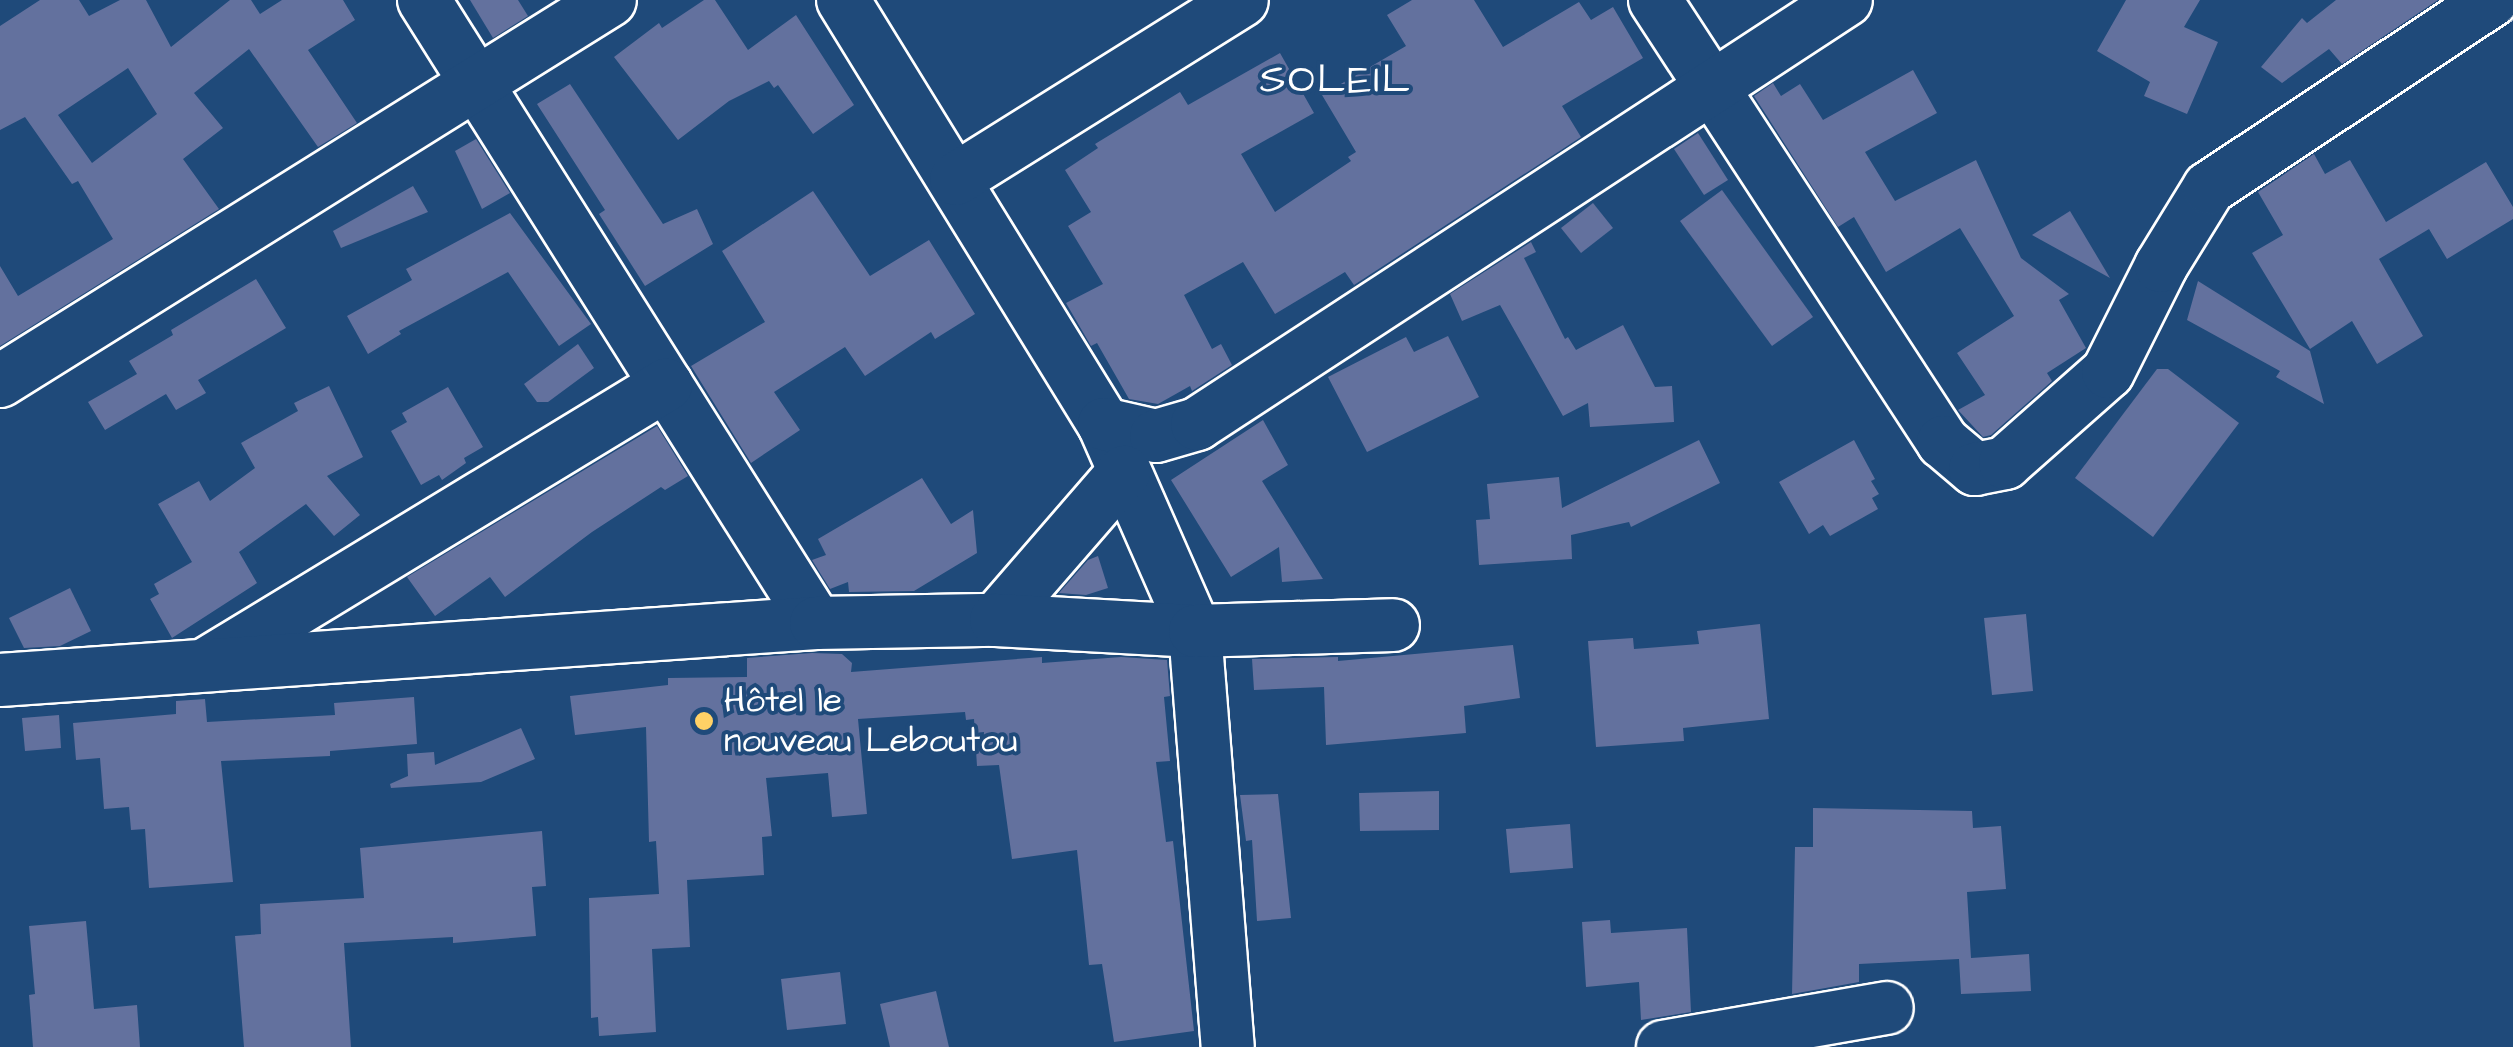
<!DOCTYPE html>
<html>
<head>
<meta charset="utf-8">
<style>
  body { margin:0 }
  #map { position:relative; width:2513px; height:1047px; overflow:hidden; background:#1f4a7a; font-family:"Architects Daughter",sans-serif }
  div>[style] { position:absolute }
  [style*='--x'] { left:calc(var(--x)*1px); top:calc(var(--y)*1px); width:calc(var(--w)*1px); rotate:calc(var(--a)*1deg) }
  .building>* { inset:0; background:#63719e }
  .roads { filter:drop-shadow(2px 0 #fff) drop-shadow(-2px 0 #fff) drop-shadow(0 2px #fff) drop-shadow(0 -2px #fff) }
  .minor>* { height:52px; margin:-26px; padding:0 26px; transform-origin:26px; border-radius:26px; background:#1f4a7a }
  .dots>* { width:28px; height:28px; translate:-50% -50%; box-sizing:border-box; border:5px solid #1f4a7a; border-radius:50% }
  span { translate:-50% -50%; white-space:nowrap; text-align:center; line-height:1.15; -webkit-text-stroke:8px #1f4a7a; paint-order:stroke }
  .poi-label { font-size:35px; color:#fff }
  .left { translate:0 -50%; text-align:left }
  .quarter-label { font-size:40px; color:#fff; letter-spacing:2.5px }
</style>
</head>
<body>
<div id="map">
  <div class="building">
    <i style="clip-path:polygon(evenodd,40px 0,79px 0,89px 16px,120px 0,146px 0,171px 47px,230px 0,251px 0,260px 14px,282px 0,343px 0,355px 20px,308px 50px,357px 123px,318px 147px,249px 49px,194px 93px,223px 128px,183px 159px,219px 209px,0 346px,0 266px,18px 296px,113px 239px,78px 181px,72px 184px,25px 117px,0 130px,0 26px,40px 0,128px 68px,157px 114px,92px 163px,58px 115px,128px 68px)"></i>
    <i style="clip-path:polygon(470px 0,518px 0,528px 16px,493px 38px)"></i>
    <i style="clip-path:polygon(704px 0,715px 0,748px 50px,796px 15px,854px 105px,813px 134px,778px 85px,774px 88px,769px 81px,729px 101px,678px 140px,614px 57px,659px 23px,662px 28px)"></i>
    <i style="clip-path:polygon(1412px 0,1474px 0,1503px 47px,1579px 2px,1591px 20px,1613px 7px,1643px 58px,1562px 106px,1581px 137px,1354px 285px,1345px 272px,1275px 314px,1243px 262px,1184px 295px,1212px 349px,1221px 344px,1232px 365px,1192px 391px,1190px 386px,1158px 404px,1129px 399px,1097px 343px,1091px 346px,1066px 303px,1103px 284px,1068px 226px,1091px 212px,1065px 170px,1098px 148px,1095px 144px,1180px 92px,1188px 105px,1280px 53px,1314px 113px,1241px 154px,1275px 212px,1351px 161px,1348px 157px,1356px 152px,1322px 95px,1406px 46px,1387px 15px)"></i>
    <i style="clip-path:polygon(2126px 0,2200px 0,2184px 27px,2218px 42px,2187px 114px,2144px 96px,2150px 82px,2097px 51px)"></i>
    <i style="clip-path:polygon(2336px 0,2438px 0,2342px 64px,2329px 49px,2282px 83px,2261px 67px,2302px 18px,2307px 23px)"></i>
    <i style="clip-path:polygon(1913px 70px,1937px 113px,1865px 152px,1895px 201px,1976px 160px,2021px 258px,2069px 294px,2059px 300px,2086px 348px,2047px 373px,2052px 381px,1991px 435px,1983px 437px,1958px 410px,1985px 395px,1957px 353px,2014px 316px,1960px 228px,1886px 272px,1854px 217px,1838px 227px,1754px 96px,1773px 83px,1781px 96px,1800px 84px,1823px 120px)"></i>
    <i style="clip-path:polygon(570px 84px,663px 224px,697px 209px,713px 244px,645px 286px,599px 214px,605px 210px,537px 104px)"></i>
    <i style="clip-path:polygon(1698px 133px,1728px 180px,1704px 195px,1674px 149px)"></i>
    <i style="clip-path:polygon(476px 139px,510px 193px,482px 209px,455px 151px)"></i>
    <i style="clip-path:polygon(2314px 154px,2325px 174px,2350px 160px,2386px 222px,2486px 162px,2513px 207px,2513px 219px,2447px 259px,2429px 229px,2379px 259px,2423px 336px,2377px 364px,2352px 321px,2310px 349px,2252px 253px,2283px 235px,2258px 192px)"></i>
    <i style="clip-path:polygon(413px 186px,428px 212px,341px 248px,333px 231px)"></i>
    <i style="clip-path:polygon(1722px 190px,1813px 317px,1772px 346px,1680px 221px)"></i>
    <i style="clip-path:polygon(813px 191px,870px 276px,929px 240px,975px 314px,935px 339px,931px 332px,865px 376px,845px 347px,774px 392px,800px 430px,751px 463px,691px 366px,765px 322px,722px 251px)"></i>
    <i style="clip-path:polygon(1593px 203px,1613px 228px,1581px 253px,1561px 228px)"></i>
    <i style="clip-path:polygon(2070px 211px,2110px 278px,2032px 235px)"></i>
    <i style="clip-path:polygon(510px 213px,591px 324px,559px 346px,508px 272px,399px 331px,401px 334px,368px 354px,347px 316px,412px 280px,406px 269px)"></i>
    <i style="clip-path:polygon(1531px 242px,1536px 252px,1524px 258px,1565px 339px,1568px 337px,1576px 350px,1623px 325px,1655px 387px,1672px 386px,1674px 422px,1590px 427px,1588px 403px,1563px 416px,1500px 305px,1462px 321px,1450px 294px)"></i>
    <i style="clip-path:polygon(256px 279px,286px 328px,198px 380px,206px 393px,176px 410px,166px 394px,105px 430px,88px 402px,137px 374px,129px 361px,173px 335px,171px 330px)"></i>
    <i style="clip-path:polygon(2198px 281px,2310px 351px,2324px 404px,2276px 377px,2280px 371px,2187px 320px)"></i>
    <i style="clip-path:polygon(1448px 336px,1479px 397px,1367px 452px,1328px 377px,1406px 337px,1414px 352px)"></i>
    <i style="clip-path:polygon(578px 344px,594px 368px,548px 402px,537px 402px,524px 384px)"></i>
    <i style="clip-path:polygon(2157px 369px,2168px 369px,2239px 423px,2153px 537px,2075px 478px)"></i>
    <i style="clip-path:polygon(329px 386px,363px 457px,327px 476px,360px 515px,334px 536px,306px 504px,239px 552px,257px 583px,172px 638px,150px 599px,159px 594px,154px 584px,192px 562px,158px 504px,199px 481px,210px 501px,255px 468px,241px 443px,298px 411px,294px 403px)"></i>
    <i style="clip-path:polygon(448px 387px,483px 447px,464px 458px,466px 463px,442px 480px,439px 475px,421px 485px,391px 431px,407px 422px,402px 413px)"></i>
    <i style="clip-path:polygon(1263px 420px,1288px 465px,1262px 481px,1323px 579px,1282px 582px,1279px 547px,1231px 577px,1171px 480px)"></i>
    <i style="clip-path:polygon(657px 426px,688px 476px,665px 490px,661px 487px,592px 532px,505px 597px,490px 577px,435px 616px,407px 577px)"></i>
    <i style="clip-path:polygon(1699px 440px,1720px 483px,1631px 527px,1629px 522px,1571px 535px,1572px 559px,1479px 565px,1476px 520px,1490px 519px,1487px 484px,1559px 477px,1562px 508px)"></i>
    <i style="clip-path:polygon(1854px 440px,1875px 479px,1871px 481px,1879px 494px,1872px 498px,1878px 509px,1830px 536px,1823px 525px,1809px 534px,1779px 482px)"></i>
    <i style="clip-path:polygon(922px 478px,951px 524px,973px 510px,977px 553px,914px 591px,849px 592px,848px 582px,830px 589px,812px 560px,826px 555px,818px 539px)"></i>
    <i style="clip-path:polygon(1098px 556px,1108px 588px,1086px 595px,1059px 593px,1088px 560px)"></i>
    <i style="clip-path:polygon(70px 588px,91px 631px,60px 646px,24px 648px,9px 618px)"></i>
    <i style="clip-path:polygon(2026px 614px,2033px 691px,1992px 695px,1984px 618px)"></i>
    <i style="clip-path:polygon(1760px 624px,1769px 719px,1683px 728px,1684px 741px,1596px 747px,1588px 641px,1633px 638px,1634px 649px,1699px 644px,1697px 631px)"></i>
    <i style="clip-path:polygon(1513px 645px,1520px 698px,1464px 706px,1466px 733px,1326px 745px,1324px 687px,1254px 690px,1252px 659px,1338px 657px,1338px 661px)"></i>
    <i style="clip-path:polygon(812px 653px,842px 654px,852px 663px,851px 672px,1042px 657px,1042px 663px,1121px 657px,1167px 660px,1170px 696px,1164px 697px,1170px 761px,1156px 762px,1166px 842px,1173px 841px,1194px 1031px,1114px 1042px,1102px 964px,1089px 965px,1077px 850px,1012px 859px,999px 765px,977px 766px,974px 719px,966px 720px,965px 712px,858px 719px,867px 814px,832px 817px,828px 773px,766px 778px,772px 836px,762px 837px,764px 875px,687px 880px,690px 947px,652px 949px,656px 1032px,599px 1036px,598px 1017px,591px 1018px,589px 898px,659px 894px,656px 841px,649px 842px,646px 727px,575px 735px,570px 696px,668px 685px,668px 678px,747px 677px,747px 658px)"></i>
    <i style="clip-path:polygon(414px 697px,417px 744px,330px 751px,330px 756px,221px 761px,233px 882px,149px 888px,145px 829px,131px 830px,129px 807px,104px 809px,100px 758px,76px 760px,73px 723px,176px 714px,176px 701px,205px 699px,207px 722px,335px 715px,334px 703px)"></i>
    <i style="clip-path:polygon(59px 715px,61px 748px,25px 751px,22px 718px)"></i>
    <i style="clip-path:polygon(521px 728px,535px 759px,481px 782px,391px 788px,390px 784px,408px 776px,407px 754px,434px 752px,435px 765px)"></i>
    <i style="clip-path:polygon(1439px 791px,1439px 830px,1360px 831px,1359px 793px)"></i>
    <i style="clip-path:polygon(1278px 794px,1291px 918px,1257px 921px,1252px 840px,1246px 841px,1240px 795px)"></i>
    <i style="clip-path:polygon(1813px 808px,1972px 811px,1973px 828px,2001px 826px,2006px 889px,1967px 892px,1971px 958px,2029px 954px,2031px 991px,1961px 994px,1959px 959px,1859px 964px,1859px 982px,1792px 994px,1795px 847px,1813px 847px)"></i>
    <i style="clip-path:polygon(1570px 824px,1573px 868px,1510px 873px,1506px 829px)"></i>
    <i style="clip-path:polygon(542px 831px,546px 886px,532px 887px,536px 936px,453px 943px,453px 937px,344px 943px,351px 1047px,244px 1047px,235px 936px,261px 934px,260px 904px,364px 898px,360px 848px)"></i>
    <i style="clip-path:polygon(1610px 920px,1611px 933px,1687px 928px,1691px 1012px,1641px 1020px,1639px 982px,1586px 987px,1582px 922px)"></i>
    <i style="clip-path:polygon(86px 921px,94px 1009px,137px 1005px,140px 1047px,33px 1047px,29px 995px,35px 994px,29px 926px)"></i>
    <i style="clip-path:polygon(840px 972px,846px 1024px,787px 1030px,781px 979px)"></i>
    <i style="clip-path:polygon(936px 991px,949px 1047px,890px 1047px,880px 1004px)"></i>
  </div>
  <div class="roads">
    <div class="minor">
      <i style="--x:424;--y:0;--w:736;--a:57.82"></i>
      <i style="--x:843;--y:0;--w:498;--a:58.4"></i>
      <i style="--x:1104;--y:424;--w:226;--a:66.3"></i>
      <i style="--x:1195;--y:631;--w:417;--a:85.5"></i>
      <i style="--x:1655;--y:0;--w:528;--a:56.91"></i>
      <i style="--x:1943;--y:442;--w:42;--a:40.2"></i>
      <i style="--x:1975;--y:469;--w:31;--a:-11"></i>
      <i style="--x:2005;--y:463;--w:137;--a:-41.5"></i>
      <i style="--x:2108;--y:372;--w:119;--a:-63.4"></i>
      <i style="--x:2161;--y:266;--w:92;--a:-58.4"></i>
      <i style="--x:2209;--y:188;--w:340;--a:-33.6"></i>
      <i style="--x:956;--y:179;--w:337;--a:-32"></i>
      <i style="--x:0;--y:381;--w:719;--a:-31.99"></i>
      <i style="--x:1104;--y:424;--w:53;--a:13"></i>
      <i style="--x:1156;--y:436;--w:43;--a:-16.3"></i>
      <i style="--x:1197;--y:424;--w:775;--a:-33.16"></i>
      <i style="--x:996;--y:620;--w:196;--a:-49.1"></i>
      <i style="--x:210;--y:662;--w:534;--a:-31.28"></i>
      <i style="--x:0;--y:680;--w:818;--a:-4"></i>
      <i style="--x:816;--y:623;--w:180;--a:-1"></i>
      <i style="--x:996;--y:620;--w:199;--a:3.2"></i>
      <i style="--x:1195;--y:631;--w:198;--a:-1.7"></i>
      <i style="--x:1663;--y:1047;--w:227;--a:-9.9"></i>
    </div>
  </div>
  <div class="dots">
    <i style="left:704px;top:721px;background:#ffd166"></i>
  </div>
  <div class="poi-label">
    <span class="left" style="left:724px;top:721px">Hôtel le<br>nouveau Leboutou</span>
  </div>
  <div class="quarter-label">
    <span style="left:1336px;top:81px">SOLEIL</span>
  </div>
</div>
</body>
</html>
